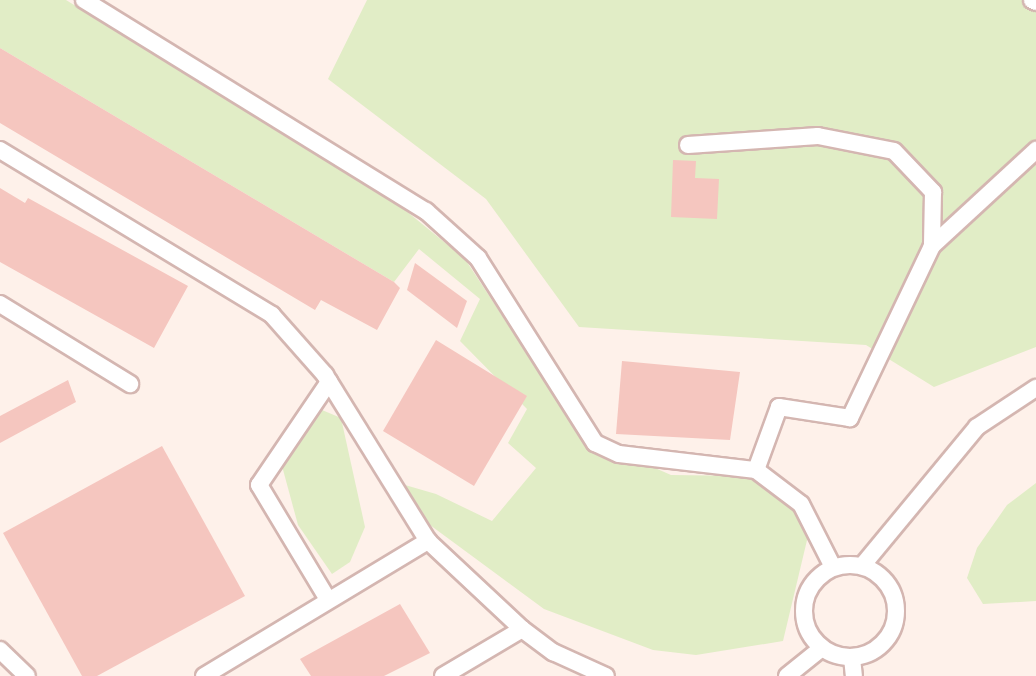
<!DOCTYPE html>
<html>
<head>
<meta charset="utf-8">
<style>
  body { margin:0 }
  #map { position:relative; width:1036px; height:676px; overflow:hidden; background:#fef1ea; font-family:"Nunito Sans",sans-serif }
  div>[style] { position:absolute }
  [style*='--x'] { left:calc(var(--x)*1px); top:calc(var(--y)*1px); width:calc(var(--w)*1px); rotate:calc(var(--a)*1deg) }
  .green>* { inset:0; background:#e1edc6 }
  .building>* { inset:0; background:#f5c6bf }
  .roads { filter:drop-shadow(2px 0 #d4b6b1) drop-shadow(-2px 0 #d4b6b1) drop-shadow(0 2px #d4b6b1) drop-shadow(0 -2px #d4b6b1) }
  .lane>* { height:16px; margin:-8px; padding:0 8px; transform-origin:8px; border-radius:8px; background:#fff }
  .lane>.ring { margin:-8px; padding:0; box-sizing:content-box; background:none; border:16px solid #fff; border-radius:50% }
  span { translate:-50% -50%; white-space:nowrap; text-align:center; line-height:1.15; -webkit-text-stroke:5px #fff6f1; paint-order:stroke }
</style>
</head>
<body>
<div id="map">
  <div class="green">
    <i style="clip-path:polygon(0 0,66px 0,405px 210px,465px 259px,580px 435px,671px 475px,750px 476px,800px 514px,808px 536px,783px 641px,696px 655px,653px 650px,544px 609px,411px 511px,405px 485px,436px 494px,492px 521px,536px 468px,508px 443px,527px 409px,460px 341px,480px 299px,419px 249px,394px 282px,0 48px)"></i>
    <i style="clip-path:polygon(367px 0,1036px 0,1036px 347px,934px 387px,866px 345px,579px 327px,486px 199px,328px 79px)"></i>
    <i style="clip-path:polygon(322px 410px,341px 418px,365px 527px,350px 562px,332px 574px,298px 525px,282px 466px)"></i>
    <i style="clip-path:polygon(1036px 483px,1036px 601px,983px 604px,967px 578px,977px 548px,1007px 505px)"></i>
  </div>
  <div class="building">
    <i style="clip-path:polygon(0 48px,394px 282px,400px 288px,377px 330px,321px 300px,315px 310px,0 123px)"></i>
    <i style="clip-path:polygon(673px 160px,696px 161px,695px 178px,719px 179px,717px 219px,671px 217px)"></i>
    <i style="clip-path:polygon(0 188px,25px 203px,28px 198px,188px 286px,154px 348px,0 262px)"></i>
    <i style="clip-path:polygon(415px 263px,467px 301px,457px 328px,407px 290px)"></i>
    <i style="clip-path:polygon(436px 340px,527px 396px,474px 486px,383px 431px)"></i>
    <i style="clip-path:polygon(622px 361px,740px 372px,730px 440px,616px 434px)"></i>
    <i style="clip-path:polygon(68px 380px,76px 402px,0 443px,0 416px)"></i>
    <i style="clip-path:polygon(162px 446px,245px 596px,97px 676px,82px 676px,3px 533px)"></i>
    <i style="clip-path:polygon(400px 604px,430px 653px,384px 676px,311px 676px,300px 659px)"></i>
  </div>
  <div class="roads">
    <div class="lane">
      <i style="--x:84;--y:0;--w:402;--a:31.7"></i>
      <i style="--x:426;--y:211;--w:70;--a:42.1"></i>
      <i style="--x:478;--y:258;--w:219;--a:57.7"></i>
      <i style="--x:595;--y:443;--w:26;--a:25"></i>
      <i style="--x:619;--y:454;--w:138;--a:6.7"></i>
      <i style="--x:756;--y:470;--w:56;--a:37.1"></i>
      <i style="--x:801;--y:504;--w:71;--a:63.1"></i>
      <i style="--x:1032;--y:0;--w:4;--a:27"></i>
      <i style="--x:688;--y:145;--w:130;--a:-4"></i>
      <i style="--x:818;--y:136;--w:77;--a:11.2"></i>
      <i style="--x:894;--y:151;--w:57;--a:46.4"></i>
      <i style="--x:933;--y:192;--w:54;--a:91.1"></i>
      <i style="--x:932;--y:246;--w:191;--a:115.5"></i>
      <i style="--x:850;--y:418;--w:72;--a:-171.2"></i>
      <i style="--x:779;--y:407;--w:67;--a:110.1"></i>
      <i style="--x:0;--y:150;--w:318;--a:31.2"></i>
      <i style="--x:272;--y:315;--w:80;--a:48.5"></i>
      <i style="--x:325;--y:375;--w:195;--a:58.2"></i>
      <i style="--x:428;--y:541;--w:129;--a:43.1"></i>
      <i style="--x:522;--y:629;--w:39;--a:37"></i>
      <i style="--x:553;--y:652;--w:58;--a:24.4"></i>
      <i style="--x:932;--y:246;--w:142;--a:-42.7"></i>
      <i style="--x:0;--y:304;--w:153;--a:31.6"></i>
      <i class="ring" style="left:804px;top:565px;width:76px;height:76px"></i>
      <i style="--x:862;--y:566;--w:180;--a:-50.4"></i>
      <i style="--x:977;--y:427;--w:71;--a:-33.5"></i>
      <i style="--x:327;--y:598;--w:132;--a:-121"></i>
      <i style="--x:259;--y:485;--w:125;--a:-55.8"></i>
      <i style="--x:0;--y:650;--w:37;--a:44"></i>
      <i style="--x:852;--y:658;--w:18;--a:84"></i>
      <i style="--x:204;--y:676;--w:262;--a:-31.1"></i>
      <i style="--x:443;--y:676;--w:92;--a:-30.7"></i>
      <i style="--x:787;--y:676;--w:45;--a:-38.7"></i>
    </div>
  </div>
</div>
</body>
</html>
